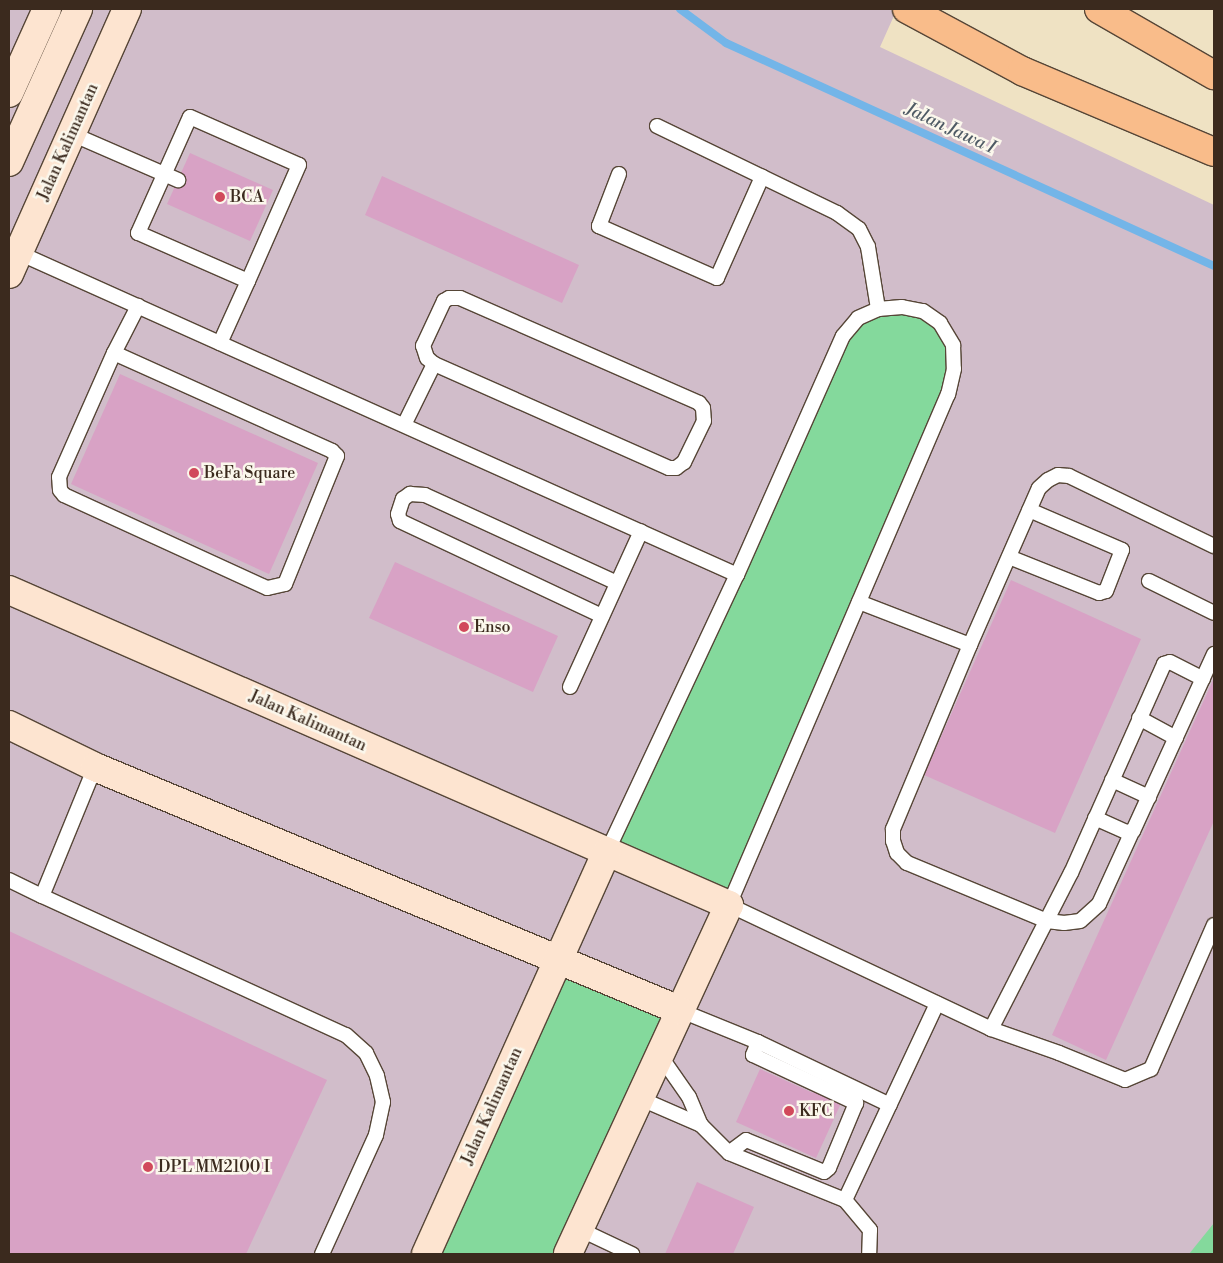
<!DOCTYPE html>
<html>
<head>
<meta charset="utf-8">
<style>
  body { margin:0 }
  #map { position:relative; width:1223px; height:1263px; overflow:hidden; background:#efe2c3; font-family:"Libre Bodoni",serif }
  div>[style] { position:absolute }
  [style*='--x'] { left:calc(var(--x)*1px); top:calc(var(--y)*1px); width:calc(var(--w)*1px); rotate:calc(var(--a)*1deg) }
  .industrial>* { inset:0; background:#d1bdca }
  .green>* { inset:0; background:#84d99c }
  .stream>* { height:8px; margin:-4px; padding:0 4px; transform-origin:4px; border-radius:4px; background:#73b5e8 }
  .building>* { inset:0; background:#d8a2c5 }
  .roads { filter:drop-shadow(1px 0 #564637) drop-shadow(-1px 0 #564637) drop-shadow(0 1px #564637) drop-shadow(0 -1px #564637) }
  .lane>* { height:14px; margin:-7px; padding:0 7px; transform-origin:7px; border-radius:7px; background:#fff }
  .secondary>* { height:28px; margin:-14px; padding:0 14px; transform-origin:14px; border-radius:14px; background:#fde4d0 }
  .highway>* { height:28px; margin:-14px; padding:0 14px; transform-origin:14px; border-radius:14px; background:#f9bc8a }
  .dots>* { width:14px; height:14px; translate:-50% -50%; box-sizing:border-box; border:2px solid #fbf7ec; border-radius:50% }
  span { translate:-50% -50%; white-space:nowrap; text-align:center; line-height:1.15; -webkit-text-stroke:5px #fbf7ec; paint-order:stroke }
  .street-label { font-size:16px; color:#3b2a1e }
  .poi-label { font-size:16px; color:#3b2a1e }
  .left { translate:0 -50%; text-align:left }
  .water-label { font-size:18px; color:#4f5b65; font-style:italic }
  .frame { position:absolute; inset:0; border:10px solid #3b2a1e; pointer-events:none }
</style>
</head>
<body>
<div id="map">
  <div class="industrial">
    <i style="clip-path:polygon(9px 9px,897px 9px,880px 47px,1214px 205px,1214px 1254px,9px 1254px)"></i>
  </div>
  <div class="green">
    <i style="clip-path:polygon(902px 307px,940px 323px,954px 369px,729px 905px,607px 852px,858px 318px)"></i>
    <i style="clip-path:polygon(559px 958px,679px 1010px,568px 1254px,426px 1254px)"></i>
    <i style="clip-path:polygon(1214px 1223px,1214px 1254px,1189px 1254px)"></i>
  </div>
  <div class="stream">
    <i style="--x:680;--y:9;--w:57;--a:36.5"></i>
    <i style="--x:726;--y:43;--w:537;--a:24.56"></i>
  </div>
  <div class="building">
    <i style="clip-path:polygon(190px 153px,273px 190px,250px 241px,167px 204px)"></i>
    <i style="clip-path:polygon(382px 176px,579px 265px,562px 303px,365px 215px)"></i>
    <i style="clip-path:polygon(120px 374px,318px 463px,269px 574px,71px 484px)"></i>
    <i style="clip-path:polygon(395px 562px,558px 636px,533px 692px,369px 618px)"></i>
    <i style="clip-path:polygon(1011px 580px,1141px 639px,1055px 833px,924px 775px)"></i>
    <i style="clip-path:polygon(1214px 678px,1214px 821px,1106px 1060px,1052px 1035px)"></i>
    <i style="clip-path:polygon(9px 931px,327px 1080px,246px 1254px,9px 1254px)"></i>
    <i style="clip-path:polygon(760px 1069px,813px 1093px,815px 1089px,842px 1101px,816px 1158px,736px 1122px)"></i>
    <i style="clip-path:polygon(697px 1182px,754px 1207px,733px 1254px,665px 1254px)"></i>
  </div>
  <div class="roads">
    <div class="lane">
      <i style="--x:190;--y:117;--w:119;--a:23.8"></i>
      <i style="--x:299;--y:165;--w:127;--a:113.7"></i>
      <i style="--x:248;--y:281;--w:120;--a:-156.4"></i>
      <i style="--x:138;--y:233;--w:127;--a:-65.9"></i>
      <i style="--x:657;--y:126;--w:200;--a:25.8"></i>
      <i style="--x:837;--y:213;--w:27;--a:36"></i>
      <i style="--x:859;--y:229;--w:20;--a:63"></i>
      <i style="--x:868;--y:247;--w:63;--a:80.8"></i>
      <i style="--x:72;--y:134;--w:116;--a:23.5"></i>
      <i style="--x:619;--y:174;--w:56;--a:111"></i>
      <i style="--x:599;--y:226;--w:129;--a:23.8"></i>
      <i style="--x:717;--y:278;--w:111;--a:-66"></i>
      <i style="--x:19;--y:253;--w:787;--a:24.15"></i>
      <i style="--x:449;--y:298;--w:11;--a:0"></i>
      <i style="--x:460;--y:298;--w:261;--a:23.7"></i>
      <i style="--x:699;--y:403;--w:6;--a:51"></i>
      <i style="--x:703;--y:408;--w:13;--a:86"></i>
      <i style="--x:704;--y:421;--w:46;--a:116"></i>
      <i style="--x:684;--y:462;--w:10;--a:143"></i>
      <i style="--x:676;--y:468;--w:7;--a:180"></i>
      <i style="--x:669;--y:468;--w:257;--a:-156.1"></i>
      <i style="--x:434;--y:364;--w:9;--a:-139"></i>
      <i style="--x:427;--y:358;--w:13;--a:-108"></i>
      <i style="--x:423;--y:346;--w:50;--a:-65"></i>
      <i style="--x:444;--y:301;--w:6;--a:-31"></i>
      <i style="--x:220;--y:343;--w:68;--a:-65.7"></i>
      <i style="--x:114;--y:353;--w:239;--a:24.2"></i>
      <i style="--x:332;--y:451;--w:7;--a:45"></i>
      <i style="--x:337;--y:456;--w:138;--a:112.1"></i>
      <i style="--x:285;--y:584;--w:18;--a:167"></i>
      <i style="--x:267;--y:588;--w:223;--a:-155.4"></i>
      <i style="--x:64;--y:495;--w:6;--a:-129"></i>
      <i style="--x:60;--y:490;--w:13;--a:-94"></i>
      <i style="--x:59;--y:477;--w:136;--a:-66.1"></i>
      <i style="--x:114;--y:353;--w:53;--a:-62.9"></i>
      <i style="--x:405;--y:423;--w:66;--a:-63.8"></i>
      <i style="--x:1009;--y:557;--w:97;--a:21.8"></i>
      <i style="--x:1099;--y:593;--w:7;--a:-16"></i>
      <i style="--x:1106;--y:591;--w:44;--a:-68.7"></i>
      <i style="--x:1122;--y:550;--w:101;--a:-156.7"></i>
      <i style="--x:1149;--y:581;--w:72;--a:26.2"></i>
      <i style="--x:859;--y:602;--w:119;--a:21.2"></i>
      <i style="--x:602;--y:616;--w:223;--a:-154.8"></i>
      <i style="--x:400;--y:521;--w:7;--a:-106"></i>
      <i style="--x:398;--y:514;--w:16;--a:-72"></i>
      <i style="--x:403;--y:499;--w:9;--a:-36"></i>
      <i style="--x:410;--y:494;--w:15;--a:4"></i>
      <i style="--x:425;--y:495;--w:211;--a:24.6"></i>
      <i style="--x:570;--y:687;--w:171;--a:-65.5"></i>
      <i style="--x:1139;--y:718;--w:42;--a:28.4"></i>
      <i style="--x:95;--y:767;--w:139;--a:112.3"></i>
      <i style="--x:42;--y:896;--w:334;--a:24.6"></i>
      <i style="--x:346;--y:1035;--w:27;--a:42"></i>
      <i style="--x:366;--y:1053;--w:25;--a:64"></i>
      <i style="--x:377;--y:1076;--w:27;--a:77"></i>
      <i style="--x:383;--y:1102;--w:34;--a:102"></i>
      <i style="--x:376;--y:1135;--w:131;--a:114.4"></i>
      <i style="--x:1112;--y:780;--w:41;--a:24.7"></i>
      <i style="--x:1095;--y:818;--w:34;--a:24"></i>
      <i style="--x:1126;--y:832;--w:7;--a:-8"></i>
      <i style="--x:1133;--y:831;--w:195;--a:-65.4"></i>
      <i style="--x:1131;--y:834;--w:77;--a:114.6"></i>
      <i style="--x:1099;--y:904;--w:25;--a:138"></i>
      <i style="--x:1080;--y:921;--w:16;--a:173"></i>
      <i style="--x:1064;--y:923;--w:17;--a:-173"></i>
      <i style="--x:1047;--y:921;--w:152;--a:-157.5"></i>
      <i style="--x:907;--y:863;--w:14;--a:-135"></i>
      <i style="--x:897;--y:853;--w:13;--a:-108"></i>
      <i style="--x:893;--y:841;--w:12;--a:-90"></i>
      <i style="--x:893;--y:829;--w:199;--a:-67.3"></i>
      <i style="--x:970;--y:645;--w:171;--a:-66.3"></i>
      <i style="--x:1039;--y:488;--w:12;--a:-42"></i>
      <i style="--x:1048;--y:480;--w:11;--a:-27"></i>
      <i style="--x:1058;--y:475;--w:11;--a:5"></i>
      <i style="--x:1069;--y:476;--w:161;--a:25.8"></i>
      <i style="--x:607;--y:852;--w:306;--a:-64.9"></i>
      <i style="--x:737;--y:575;--w:261;--a:-66.1"></i>
      <i style="--x:843;--y:336;--w:23;--a:-50"></i>
      <i style="--x:858;--y:318;--w:22;--a:-24"></i>
      <i style="--x:878;--y:309;--w:24;--a:-5"></i>
      <i style="--x:902;--y:307;--w:21;--a:11"></i>
      <i style="--x:923;--y:311;--w:21;--a:35"></i>
      <i style="--x:940;--y:323;--w:26;--a:59"></i>
      <i style="--x:953;--y:345;--w:24;--a:88"></i>
      <i style="--x:954;--y:369;--w:26;--a:103"></i>
      <i style="--x:948;--y:394;--w:556;--a:113.2"></i>
      <i style="--x:729;--y:905;--w:290;--a:25.3"></i>
      <i style="--x:991;--y:1029;--w:72;--a:19.4"></i>
      <i style="--x:1059;--y:1053;--w:71;--a:22.2"></i>
      <i style="--x:1125;--y:1080;--w:28;--a:-23"></i>
      <i style="--x:1151;--y:1069;--w:157;--a:-66.4"></i>
      <i style="--x:9;--y:880;--w:37;--a:26"></i>
      <i style="--x:679;--y:1010;--w:85;--a:22.1"></i>
      <i style="--x:758;--y:1042;--w:14;--a:111"></i>
      <i style="--x:753;--y:1055;--w:114;--a:25"></i>
      <i style="--x:856;--y:1103;--w:70;--a:112.6"></i>
      <i style="--x:829;--y:1168;--w:6;--a:141"></i>
      <i style="--x:824;--y:1172;--w:84;--a:-157.7"></i>
      <i style="--x:746;--y:1140;--w:21;--a:143"></i>
      <i style="--x:991;--y:1029;--w:175;--a:-62.9"></i>
      <i style="--x:1071;--y:873;--w:229;--a:-66"></i>
      <i style="--x:1164;--y:664;--w:6;--a:-18"></i>
      <i style="--x:1170;--y:662;--w:37;--a:27"></i>
      <i style="--x:758;--y:1042;--w:146;--a:25.5"></i>
      <i style="--x:659;--y:1054;--w:52;--a:55.1"></i>
      <i style="--x:689;--y:1097;--w:30;--a:67"></i>
      <i style="--x:701;--y:1125;--w:40;--a:45"></i>
      <i style="--x:729;--y:1153;--w:125;--a:22.1"></i>
      <i style="--x:845;--y:1200;--w:39;--a:50"></i>
      <i style="--x:870;--y:1230;--w:24;--a:92"></i>
      <i style="--x:639;--y:1098;--w:68;--a:23.5"></i>
      <i style="--x:845;--y:1200;--w:217;--a:-64.9"></i>
      <i style="--x:579;--y:1229;--w:59;--a:25.3"></i>
    </div>
    <div class="secondary">
      <i style="--x:9;--y:93;--w:92;--a:-65.7"></i>
      <i style="--x:9;--y:162;--w:168;--a:-65.7"></i>
      <i style="--x:9;--y:274;--w:290;--a:-66"></i>
      <i style="--x:9;--y:590;--w:786;--a:23.63"></i>
      <i style="--x:729;--y:905;--w:384;--a:114.8"></i>
      <i style="--x:9;--y:725;--w:96;--a:26"></i>
      <i style="--x:95;--y:767;--w:633;--a:22.59"></i>
      <i style="--x:426;--y:1254;--w:441;--a:-65.8"></i>
    </div>
    <div class="highway">
      <i style="--x:907;--y:9;--w:131;--a:28.3"></i>
      <i style="--x:1022;--y:71;--w:208;--a:22.9"></i>
      <i style="--x:1099;--y:9;--w:133;--a:29.9"></i>
    </div>
  </div>
  <div class="dots">
    <i style="left:220px;top:197px;background:#d1495b"></i>
    <i style="left:194px;top:473px;background:#d1495b"></i>
    <i style="left:464px;top:627px;background:#d1495b"></i>
    <i style="left:789px;top:1111px;background:#d1495b"></i>
    <i style="left:148px;top:1167px;background:#d1495b"></i>
  </div>
  <div class="street-label">
    <span style="left:68px;top:142px;rotate:-66deg">Jalan Kalimantan</span>
    <span style="left:308px;top:721px;rotate:24deg">Jalan Kalimantan</span>
    <span style="left:492px;top:1106px;rotate:-66deg">Jalan Kalimantan</span>
  </div>
  <div class="poi-label">
    <span class="left" style="left:230px;top:197px">BCA</span>
    <span class="left" style="left:204px;top:473px">BeFa Square</span>
    <span class="left" style="left:474px;top:627px">Enso</span>
    <span class="left" style="left:799px;top:1111px">KFC</span>
    <span class="left" style="left:158px;top:1167px">DPL MM2100 I</span>
  </div>
  <div class="water-label">
    <span style="left:950px;top:129px;rotate:25deg">Jalan Jawa I</span>
  </div>
  <div class="frame"></div>
</div>
</body>
</html>
